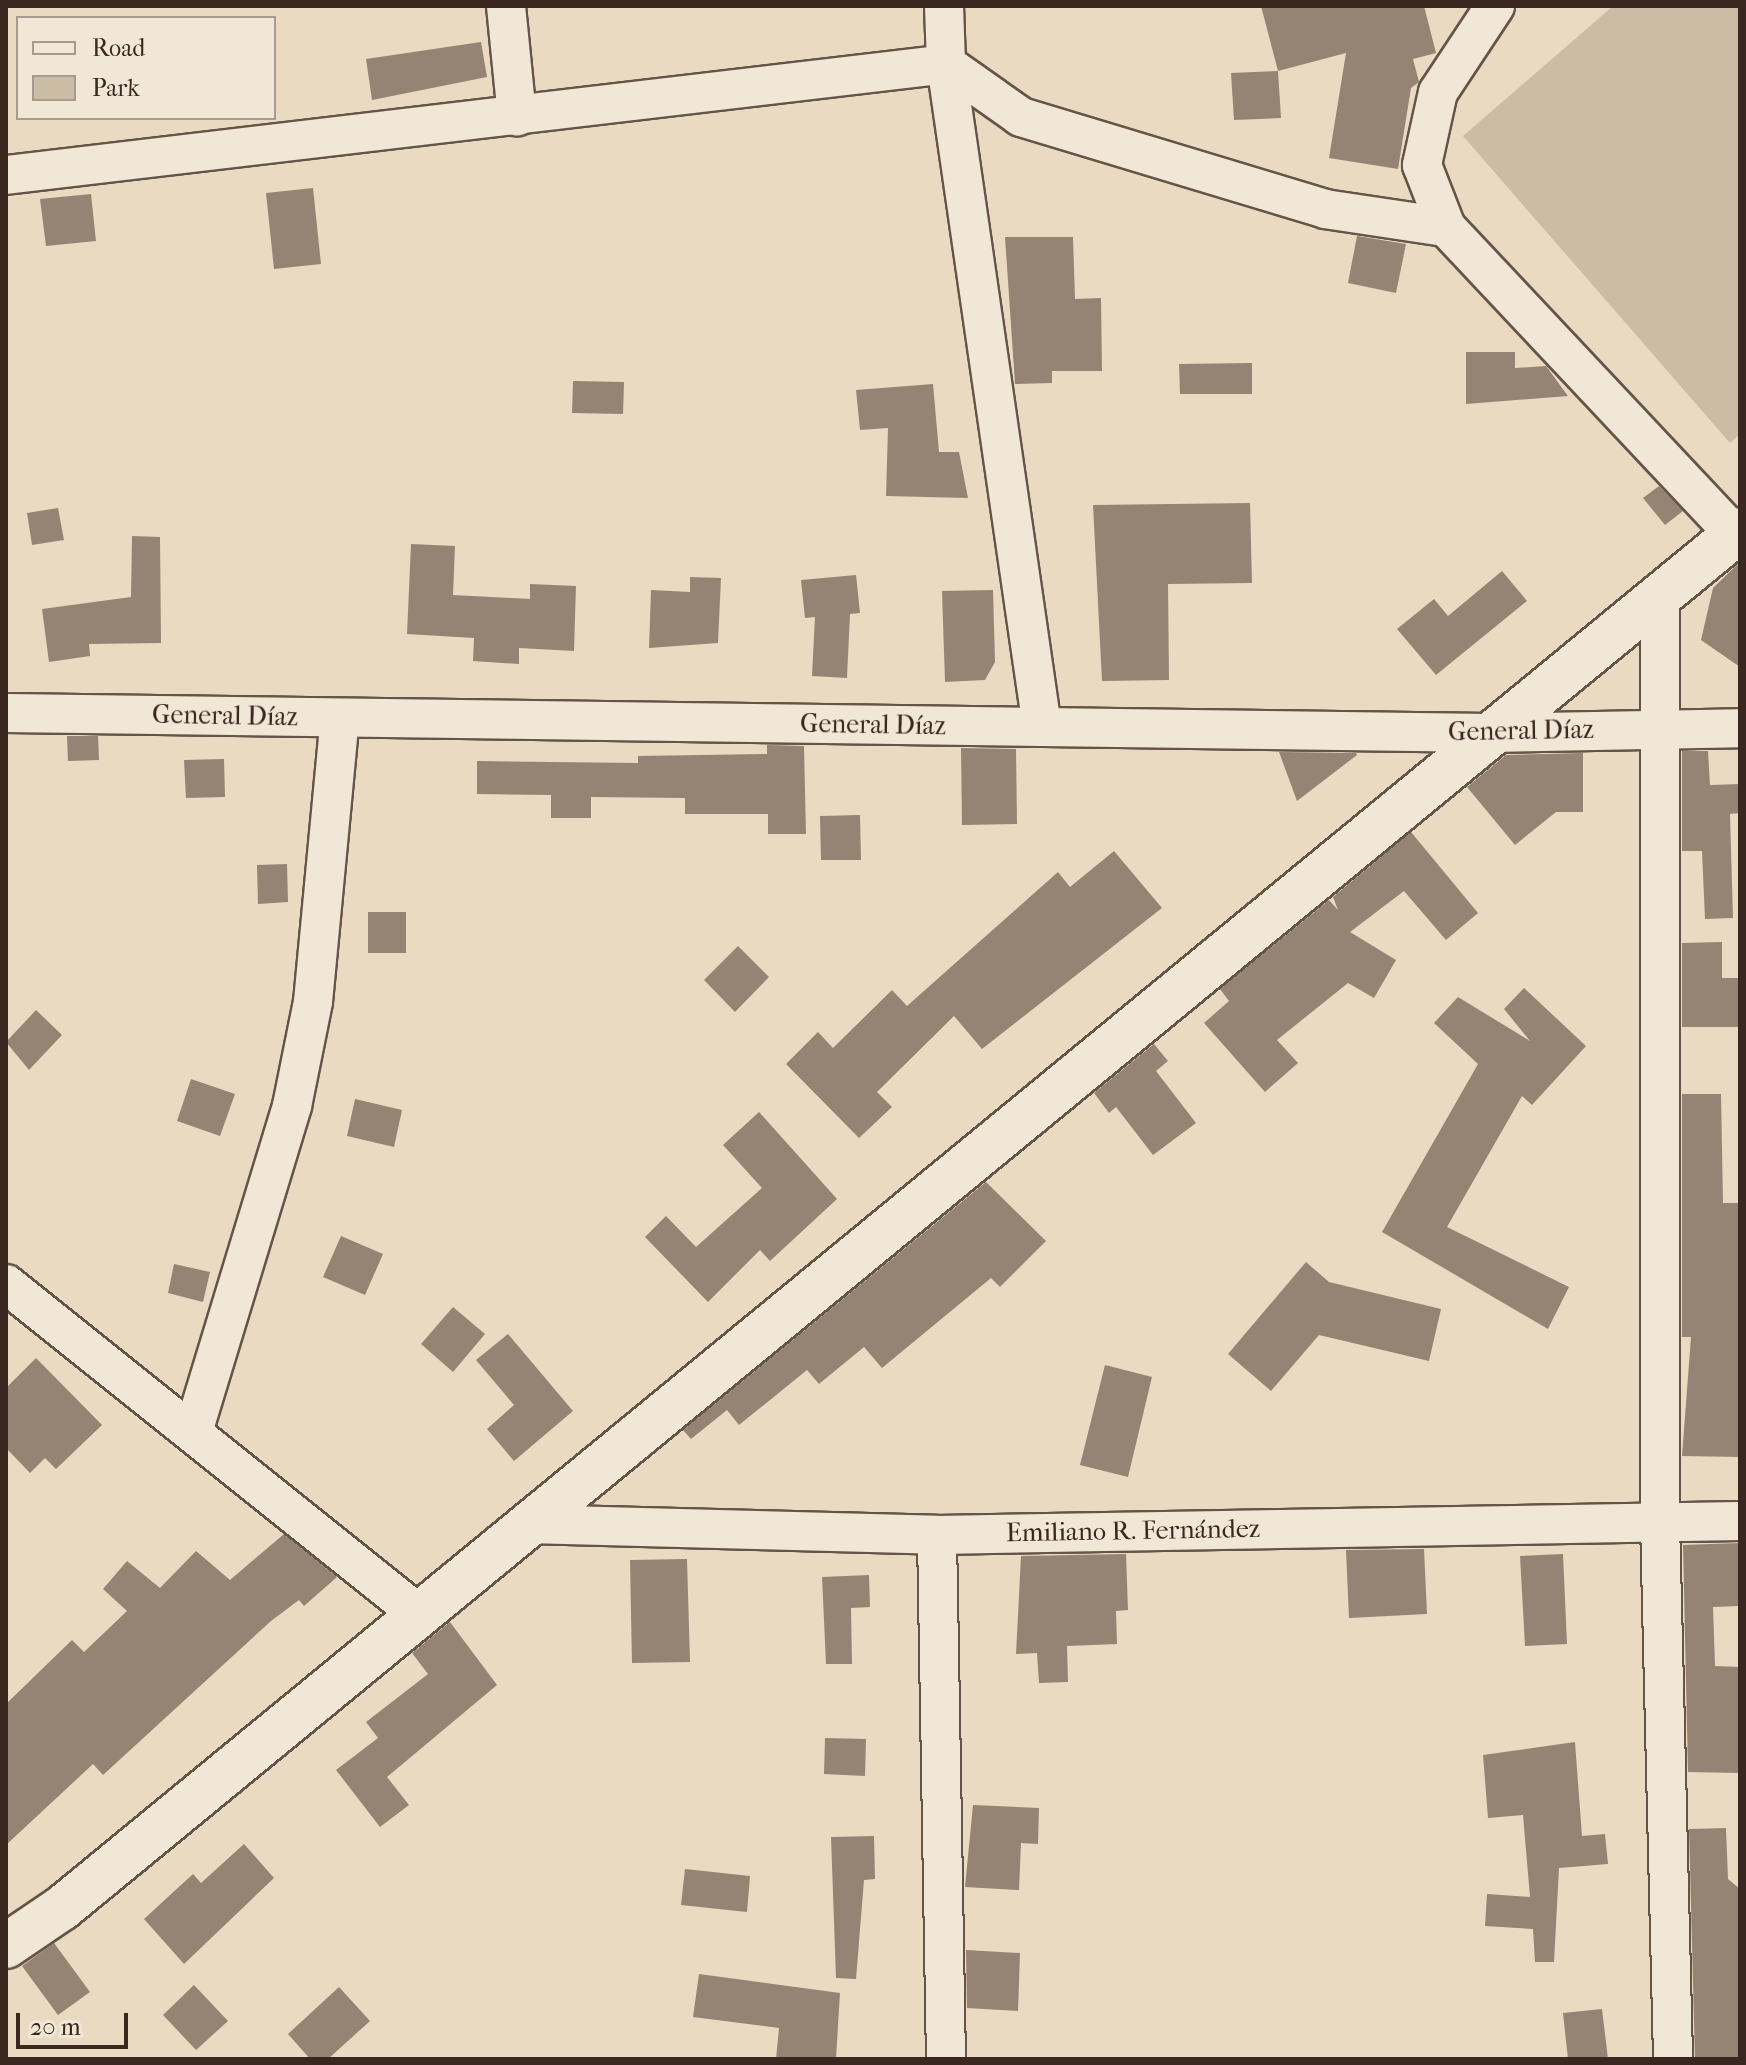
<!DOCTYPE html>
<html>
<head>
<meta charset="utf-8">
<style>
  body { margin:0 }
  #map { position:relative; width:1746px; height:2065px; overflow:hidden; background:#e9dac1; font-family:"IM FELL French Canon",serif }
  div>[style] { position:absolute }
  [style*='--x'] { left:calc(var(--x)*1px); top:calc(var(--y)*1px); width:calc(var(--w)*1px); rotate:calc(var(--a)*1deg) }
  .green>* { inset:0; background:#cbbca6 }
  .building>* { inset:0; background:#958474 }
  .roads { filter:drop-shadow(2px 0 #655448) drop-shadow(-2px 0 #655448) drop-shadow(0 2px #655448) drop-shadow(0 -2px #655448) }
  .street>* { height:38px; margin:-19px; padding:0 19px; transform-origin:19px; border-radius:19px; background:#f1e7d7 }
  .secondary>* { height:44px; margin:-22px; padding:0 22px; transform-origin:22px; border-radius:22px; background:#f1e7d7 }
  span { translate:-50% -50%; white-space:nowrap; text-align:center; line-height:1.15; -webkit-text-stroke:7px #f1e7d7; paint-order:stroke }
  .street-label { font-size:26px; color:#392720 }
  .frame { position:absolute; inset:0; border:8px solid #392720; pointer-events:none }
  .legend { position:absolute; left:16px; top:16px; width:260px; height:104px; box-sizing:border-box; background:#f1e7d7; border:2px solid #a79a8e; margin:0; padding:10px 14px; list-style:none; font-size:24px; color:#392720 }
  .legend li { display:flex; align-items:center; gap:16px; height:40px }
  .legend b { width:40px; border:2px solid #a79a8e }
  .scale { position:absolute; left:16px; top:2013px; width:112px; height:36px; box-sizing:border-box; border:4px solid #392720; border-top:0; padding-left:10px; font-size:24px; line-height:28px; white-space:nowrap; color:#392720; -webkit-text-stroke:6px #f1e7d7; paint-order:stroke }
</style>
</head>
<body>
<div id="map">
  <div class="green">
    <i style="clip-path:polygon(1613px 6px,1740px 6px,1740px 434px,1730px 443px,1463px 136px)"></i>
  </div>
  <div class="building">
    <i style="clip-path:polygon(1261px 6px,1424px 6px,1436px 53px,1413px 59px,1419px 82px,1411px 88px,1398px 169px,1329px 158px,1346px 53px,1278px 71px)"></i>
    <i style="clip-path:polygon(481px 42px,487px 77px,372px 100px,366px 59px)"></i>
    <i style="clip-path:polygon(1278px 71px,1281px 118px,1234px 120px,1231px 73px)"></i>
    <i style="clip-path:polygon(313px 188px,321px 264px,274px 269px,266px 193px)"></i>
    <i style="clip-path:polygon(91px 194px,96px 241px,46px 246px,40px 199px)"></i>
    <i style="clip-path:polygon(1357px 236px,1406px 244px,1396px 293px,1348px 283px)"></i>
    <i style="clip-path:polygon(1005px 237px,1073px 237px,1075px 299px,1101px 298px,1102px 371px,1052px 371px,1052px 383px,1015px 384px)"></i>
    <i style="clip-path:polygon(1466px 352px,1515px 352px,1515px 368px,1546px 366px,1568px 396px,1466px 404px)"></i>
    <i style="clip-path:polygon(1252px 363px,1252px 394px,1180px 394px,1179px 364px)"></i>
    <i style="clip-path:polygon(573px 381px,624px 382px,623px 414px,572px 413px)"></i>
    <i style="clip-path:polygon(933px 384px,939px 452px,959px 452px,968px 498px,886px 496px,888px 428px,860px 430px,856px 390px)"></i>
    <i style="clip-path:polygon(1659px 486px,1683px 511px,1665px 525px,1643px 498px)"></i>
    <i style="clip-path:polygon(1250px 503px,1252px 583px,1168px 584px,1169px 680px,1102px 681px,1093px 505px)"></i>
    <i style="clip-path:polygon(58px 508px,64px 540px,32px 545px,27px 513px)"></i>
    <i style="clip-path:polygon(132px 536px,160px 537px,161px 643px,89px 644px,90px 656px,49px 662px,42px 609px,131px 597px)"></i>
    <i style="clip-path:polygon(411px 544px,455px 546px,453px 595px,530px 599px,530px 584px,576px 586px,574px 651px,519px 648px,519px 664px,473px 661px,474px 638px,407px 634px)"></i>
    <i style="clip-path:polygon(1740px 562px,1740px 667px,1701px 640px,1713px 588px)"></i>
    <i style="clip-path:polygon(1502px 571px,1527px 601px,1436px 675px,1397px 629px,1434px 599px,1448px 616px)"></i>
    <i style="clip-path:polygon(856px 575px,860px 613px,850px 614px,847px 678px,812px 676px,815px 617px,805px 618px,801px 580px)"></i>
    <i style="clip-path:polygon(690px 577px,721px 578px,718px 643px,649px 648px,651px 590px,690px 592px)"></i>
    <i style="clip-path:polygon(993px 590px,995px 662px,985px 680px,945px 682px,942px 591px)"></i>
    <i style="clip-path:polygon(67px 736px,98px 736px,99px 760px,68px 761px)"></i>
    <i style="clip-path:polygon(767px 745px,804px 746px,806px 834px,768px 834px,768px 814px,685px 814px,685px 798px,591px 797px,591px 818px,551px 818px,551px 795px,477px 794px,477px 761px,638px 763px,638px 756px,767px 754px)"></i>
    <i style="clip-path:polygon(961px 748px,1016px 749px,1017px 824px,962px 825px)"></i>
    <i style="clip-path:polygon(1682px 751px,1708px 751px,1710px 785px,1740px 784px,1740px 813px,1730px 814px,1733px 918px,1705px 919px,1702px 851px,1682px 851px)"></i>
    <i style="clip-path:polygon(1279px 752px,1356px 753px,1357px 755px,1297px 801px)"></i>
    <i style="clip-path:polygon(1583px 753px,1583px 812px,1556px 812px,1515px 845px,1467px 787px,1506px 755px)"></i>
    <i style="clip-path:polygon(224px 759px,225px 797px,186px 798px,184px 760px)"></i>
    <i style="clip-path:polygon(860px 815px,861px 860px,821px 860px,820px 816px)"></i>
    <i style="clip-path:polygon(1411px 832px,1478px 913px,1446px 940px,1404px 891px,1350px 932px,1396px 960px,1374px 998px,1348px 983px,1277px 1040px,1298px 1063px,1265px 1092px,1204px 1023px,1229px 1001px,1220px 989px,1329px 900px,1338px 910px,1333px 897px)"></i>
    <i style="clip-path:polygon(1114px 851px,1162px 908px,982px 1049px,954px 1016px,877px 1092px,892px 1107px,859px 1138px,786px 1064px,818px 1032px,833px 1048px,892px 990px,907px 1006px,1058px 872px,1070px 887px)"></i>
    <i style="clip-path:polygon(287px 864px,288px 902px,258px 904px,257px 865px)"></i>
    <i style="clip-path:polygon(368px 912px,406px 912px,406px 953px,368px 953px)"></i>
    <i style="clip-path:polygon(1722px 942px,1722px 978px,1740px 978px,1740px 1027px,1682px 1027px,1682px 943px)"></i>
    <i style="clip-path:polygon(738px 946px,769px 977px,735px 1012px,704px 980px)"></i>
    <i style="clip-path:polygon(1524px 988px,1586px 1046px,1532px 1105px,1522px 1096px,1447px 1227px,1569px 1287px,1548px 1329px,1382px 1232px,1478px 1064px,1434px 1023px,1458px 997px,1530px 1041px,1504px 1009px)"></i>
    <i style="clip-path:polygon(36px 1010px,62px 1035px,29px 1070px,6px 1042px)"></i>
    <i style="clip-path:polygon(1154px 1044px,1168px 1061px,1156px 1071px,1196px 1123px,1153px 1155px,1116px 1107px,1109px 1113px,1094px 1093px)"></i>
    <i style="clip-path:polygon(191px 1079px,235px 1094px,220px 1136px,177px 1121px)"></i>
    <i style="clip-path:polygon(1682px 1094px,1721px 1094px,1723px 1203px,1740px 1203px,1740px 1457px,1682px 1456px,1691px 1337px,1682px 1337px)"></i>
    <i style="clip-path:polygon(355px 1099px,402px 1110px,394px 1147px,347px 1136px)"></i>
    <i style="clip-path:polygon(759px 1112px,837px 1199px,770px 1261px,760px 1250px,708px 1302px,645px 1237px,666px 1216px,696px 1247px,762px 1188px,723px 1145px)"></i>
    <i style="clip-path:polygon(986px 1182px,1046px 1241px,1000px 1287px,991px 1278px,882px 1368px,864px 1347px,819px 1384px,807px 1370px,739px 1425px,727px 1410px,691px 1439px,683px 1430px)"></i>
    <i style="clip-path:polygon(341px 1236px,383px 1254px,365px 1295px,323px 1277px)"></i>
    <i style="clip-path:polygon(1306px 1262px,1329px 1282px,1441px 1309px,1429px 1361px,1319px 1335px,1271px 1391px,1228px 1354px)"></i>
    <i style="clip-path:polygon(174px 1264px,210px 1272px,203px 1302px,168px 1293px)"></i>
    <i style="clip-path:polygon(453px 1307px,485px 1334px,453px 1372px,421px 1344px)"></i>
    <i style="clip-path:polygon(508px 1334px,573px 1411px,514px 1461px,487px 1429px,514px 1405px,476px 1360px)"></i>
    <i style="clip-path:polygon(36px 1358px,102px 1425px,56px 1469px,45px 1458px,30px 1473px,6px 1448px,6px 1388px)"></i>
    <i style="clip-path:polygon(1105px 1365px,1152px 1377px,1128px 1477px,1080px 1465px)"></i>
    <i style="clip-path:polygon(284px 1534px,337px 1577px,304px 1606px,299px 1600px,271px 1621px,103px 1775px,93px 1764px,6px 1845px,6px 1704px,72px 1640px,84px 1652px,127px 1611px,103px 1589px,127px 1561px,160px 1588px,196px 1551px,230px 1580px)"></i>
    <i style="clip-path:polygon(1740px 1543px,1740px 1606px,1713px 1607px,1715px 1666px,1740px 1667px,1740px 1773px,1688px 1772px,1683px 1545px)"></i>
    <i style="clip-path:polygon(1424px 1549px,1427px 1614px,1349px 1618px,1346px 1550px)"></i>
    <i style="clip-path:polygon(1126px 1554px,1128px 1610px,1116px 1611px,1117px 1644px,1067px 1646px,1068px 1682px,1039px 1683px,1037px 1653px,1016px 1654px,1021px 1556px)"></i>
    <i style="clip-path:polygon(1563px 1554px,1567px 1644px,1525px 1646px,1520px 1556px)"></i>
    <i style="clip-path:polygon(687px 1559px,690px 1662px,632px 1663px,630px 1560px)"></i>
    <i style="clip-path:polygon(869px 1575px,870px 1607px,851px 1608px,852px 1664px,826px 1664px,822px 1577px)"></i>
    <i style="clip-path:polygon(450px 1622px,497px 1685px,387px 1777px,409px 1805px,380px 1827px,336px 1770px,378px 1738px,366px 1722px,428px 1674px,412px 1653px)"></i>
    <i style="clip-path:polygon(825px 1738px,866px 1739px,865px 1776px,824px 1774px)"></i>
    <i style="clip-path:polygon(1575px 1742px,1582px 1836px,1605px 1834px,1608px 1864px,1559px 1868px,1554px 1962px,1535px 1962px,1533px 1929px,1485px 1926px,1487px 1894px,1530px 1897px,1523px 1815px,1488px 1818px,1483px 1755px)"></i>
    <i style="clip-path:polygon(973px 1805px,1039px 1808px,1038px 1844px,1021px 1843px,1019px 1890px,965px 1887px)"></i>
    <i style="clip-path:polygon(1726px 1828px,1728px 1879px,1740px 1889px,1740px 2059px,1695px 2059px,1689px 1829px)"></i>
    <i style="clip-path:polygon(874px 1836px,875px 1879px,864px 1880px,856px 1979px,836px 1978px,831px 1837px)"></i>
    <i style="clip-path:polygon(244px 1844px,274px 1878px,184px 1964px,144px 1919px,193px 1874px,201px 1883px)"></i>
    <i style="clip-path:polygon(685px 1869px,750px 1876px,747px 1912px,681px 1905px)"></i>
    <i style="clip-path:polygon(54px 1943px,90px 1992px,58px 2015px,22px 1966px)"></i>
    <i style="clip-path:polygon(966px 1950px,1020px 1953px,1018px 2011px,967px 2008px)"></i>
    <i style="clip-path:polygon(699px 1974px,840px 1993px,836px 2059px,776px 2059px,779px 2028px,693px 2017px)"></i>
    <i style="clip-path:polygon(194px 1985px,228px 2021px,196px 2050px,163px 2015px)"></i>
    <i style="clip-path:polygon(339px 1987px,370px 2021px,328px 2059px,310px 2059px,288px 2034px)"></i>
    <i style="clip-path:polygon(1602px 2009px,1608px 2059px,1568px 2059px,1563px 2013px)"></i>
  </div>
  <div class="roads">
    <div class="street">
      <i style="--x:506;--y:6;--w:111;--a:84.3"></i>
      <i style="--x:944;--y:6;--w:58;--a:88"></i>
      <i style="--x:946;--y:64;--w:670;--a:81.76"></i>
      <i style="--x:1495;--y:6;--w:103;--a:123.5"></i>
      <i style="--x:1438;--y:92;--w:75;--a:102.4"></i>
      <i style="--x:1422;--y:165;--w:66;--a:68.8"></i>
      <i style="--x:1446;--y:227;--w:422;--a:46.8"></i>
      <i style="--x:6;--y:175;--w:947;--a:-6.73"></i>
      <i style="--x:946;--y:64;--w:92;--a:35.2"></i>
      <i style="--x:1021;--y:117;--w:318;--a:16.8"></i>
      <i style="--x:1325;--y:209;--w:122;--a:8.5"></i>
      <i style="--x:1660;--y:596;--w:926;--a:90"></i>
      <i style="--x:1660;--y:1522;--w:537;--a:88.61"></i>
      <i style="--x:6;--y:713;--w:1484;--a:0.77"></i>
      <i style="--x:1490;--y:733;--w:250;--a:-1.1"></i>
      <i style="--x:6;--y:1284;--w:525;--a:38.66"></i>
      <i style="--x:193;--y:1432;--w:341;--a:-73.1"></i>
      <i style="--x:292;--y:1106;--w:106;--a:-78.6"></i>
      <i style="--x:313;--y:1002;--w:285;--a:-84.6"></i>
      <i style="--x:527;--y:1524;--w:410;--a:1.5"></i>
      <i style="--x:937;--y:1535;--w:803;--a:-1"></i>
      <i style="--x:937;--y:1535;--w:524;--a:89.02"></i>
    </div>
    <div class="secondary">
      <i style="--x:6;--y:1946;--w:68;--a:-34.2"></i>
      <i style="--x:62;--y:1908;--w:2171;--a:-39.39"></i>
    </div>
  </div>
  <div class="street-label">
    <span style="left:225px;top:716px;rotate:1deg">General Díaz</span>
    <span style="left:873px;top:725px;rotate:1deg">General Díaz</span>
    <span style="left:1521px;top:731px;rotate:-1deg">General Díaz</span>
    <span style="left:1133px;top:1531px;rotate:-1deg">Emiliano R. Fernández</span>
  </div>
  <div class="frame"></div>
  <ul class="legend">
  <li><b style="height:10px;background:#f1e7d7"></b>Road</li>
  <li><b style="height:22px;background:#cbbca6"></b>Park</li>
  </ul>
  <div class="scale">20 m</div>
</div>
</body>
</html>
